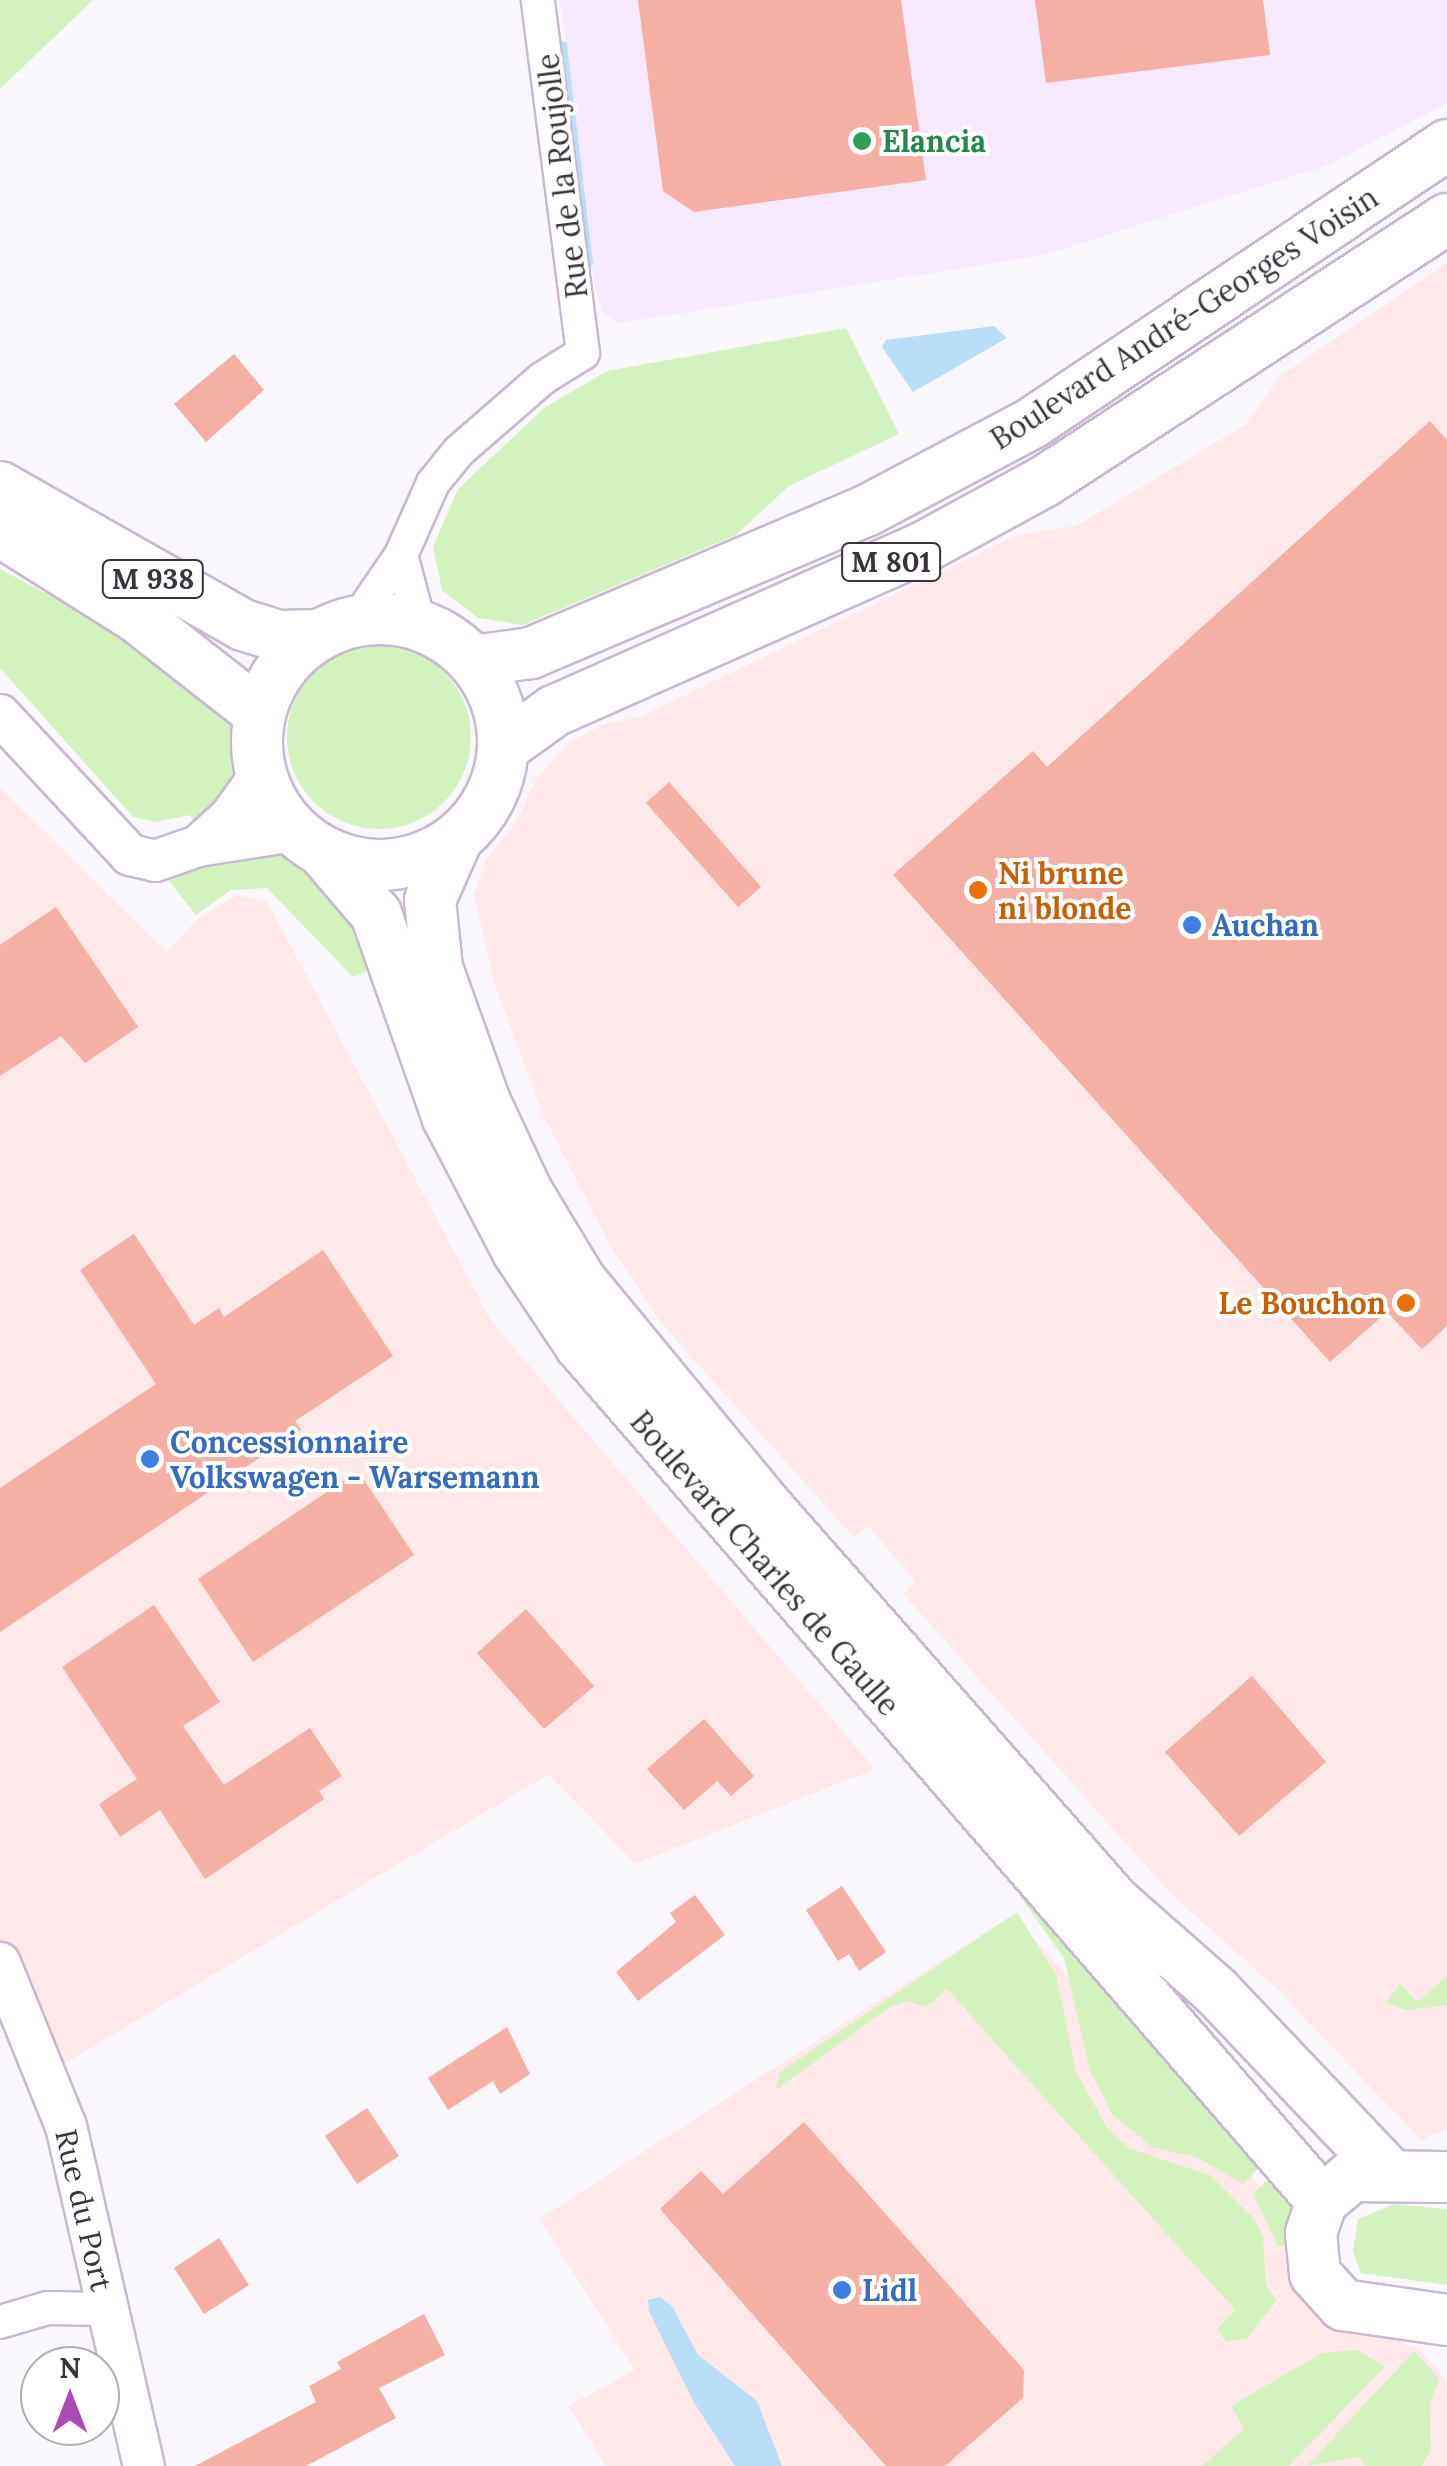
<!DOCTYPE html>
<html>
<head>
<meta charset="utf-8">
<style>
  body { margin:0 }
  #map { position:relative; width:1447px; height:2466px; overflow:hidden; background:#faf7fc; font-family:Lora,serif }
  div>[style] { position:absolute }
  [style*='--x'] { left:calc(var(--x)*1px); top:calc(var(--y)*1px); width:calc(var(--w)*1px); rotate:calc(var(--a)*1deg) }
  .commercial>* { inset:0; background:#fee8ea }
  .industrial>* { inset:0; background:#f6e9fd }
  .green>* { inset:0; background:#d3f2bf }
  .round { border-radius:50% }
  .water>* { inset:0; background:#badef6 }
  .stream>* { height:10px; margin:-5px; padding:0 5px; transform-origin:5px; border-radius:5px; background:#badef6 }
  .building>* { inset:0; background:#f5afa4 }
  .roads { filter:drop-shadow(2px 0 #c8b8d1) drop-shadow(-2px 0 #c8b8d1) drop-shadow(0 2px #c8b8d1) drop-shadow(0 -2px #c8b8d1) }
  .minor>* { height:32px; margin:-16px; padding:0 16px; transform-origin:16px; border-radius:16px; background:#fff }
  .tertiary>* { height:40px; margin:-20px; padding:0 20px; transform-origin:20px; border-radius:20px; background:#fff }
  .primary>* { height:50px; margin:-25px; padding:0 25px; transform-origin:25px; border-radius:25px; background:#fff }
  .primary>.ring { margin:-25px; padding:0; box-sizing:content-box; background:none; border:50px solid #fff; border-radius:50% }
  .dots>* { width:28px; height:28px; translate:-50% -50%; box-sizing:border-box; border:5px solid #fff; border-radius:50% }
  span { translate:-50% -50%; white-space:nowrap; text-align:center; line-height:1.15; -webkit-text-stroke:8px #fff; paint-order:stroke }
  .shield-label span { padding:2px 8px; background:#fff; border:2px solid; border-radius:8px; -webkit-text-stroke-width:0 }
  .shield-label { font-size:28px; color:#3a333d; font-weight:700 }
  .leisure-label { font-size:30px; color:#27864d; font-weight:700 }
  .left { translate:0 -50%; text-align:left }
  .street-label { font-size:30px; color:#3a333d }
  .food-label { font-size:30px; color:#c56008; font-weight:700 }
  .right { translate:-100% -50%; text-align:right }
  .shop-label { font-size:30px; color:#366cbe; font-weight:700 }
  .north { position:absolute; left:20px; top:2346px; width:100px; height:100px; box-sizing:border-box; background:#fff; border:2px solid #b0adb1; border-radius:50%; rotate:0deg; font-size:28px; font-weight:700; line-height:40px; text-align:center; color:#3a333d }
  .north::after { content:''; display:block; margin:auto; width:35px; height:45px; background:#ab4cb4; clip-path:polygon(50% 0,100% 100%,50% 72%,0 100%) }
</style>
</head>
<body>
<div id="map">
  <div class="commercial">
    <i style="clip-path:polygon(1447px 263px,1447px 2129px,1421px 2140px,1275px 1987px,1172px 1895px,903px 1594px,916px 1582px,868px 1526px,854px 1538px,661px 1323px,611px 1247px,543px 1115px,494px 983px,474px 895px,486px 860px,516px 822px,536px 779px,570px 742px,602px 725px,642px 716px,1017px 535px,1076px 526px,1248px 423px,1280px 376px)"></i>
    <i style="clip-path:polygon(0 788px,167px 952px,198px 918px,237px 895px,267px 902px,492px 1322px,875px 1769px,635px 1864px,549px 1774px,65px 2063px,0 1949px)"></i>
    <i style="clip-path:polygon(1012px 1915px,1404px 2344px,1418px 2348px,1447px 2381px,1447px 2466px,606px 2466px,568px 2406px,635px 2370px,539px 2219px)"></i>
  </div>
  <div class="industrial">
    <i style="clip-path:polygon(560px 0,1447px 0,1447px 104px,1325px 166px,1044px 255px,620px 323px,603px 314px,594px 284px)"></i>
  </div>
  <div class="green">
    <i style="clip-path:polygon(0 0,93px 0,0 89px)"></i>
    <i style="clip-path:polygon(846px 328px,899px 434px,789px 486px,736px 535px,523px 625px,478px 618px,442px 590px,433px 547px,458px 489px,544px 408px,607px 371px)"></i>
    <i style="clip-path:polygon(0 569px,167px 658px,225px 713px,238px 747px,234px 774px,196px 826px,190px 815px,156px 822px,133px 817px,0 668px)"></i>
    <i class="round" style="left:287px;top:645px;width:184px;height:184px"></i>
    <i style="clip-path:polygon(274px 848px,307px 858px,348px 901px,374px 968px,353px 977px,267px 888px,231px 890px,196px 915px,169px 881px,197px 865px)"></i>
    <i style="clip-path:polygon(1019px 1885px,1271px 2156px,1243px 2184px,1198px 2158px,1152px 2147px,1112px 2114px,1090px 2071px,1064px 1958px,1019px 1895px)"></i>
    <i style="clip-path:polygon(1017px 1912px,1056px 1975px,1076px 2072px,1106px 2126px,1130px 2149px,1210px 2175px,1255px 2220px,1263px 2238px,1266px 2286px,1277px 2300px,1247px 2338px,1227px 2342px,1217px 2329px,1235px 2310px,947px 1989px,926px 2007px,907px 2001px,890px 2007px,776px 2090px,780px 2072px)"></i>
    <i style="clip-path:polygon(1447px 1976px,1447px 2005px,1407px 2010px,1386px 2003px,1400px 1983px,1417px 2002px)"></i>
    <i style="clip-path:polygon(1280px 2168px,1291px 2204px,1287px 2246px,1278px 2246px,1253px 2194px)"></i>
    <i style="clip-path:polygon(1394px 2204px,1447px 2209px,1447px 2285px,1361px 2273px,1353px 2251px,1358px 2219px)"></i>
    <i style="clip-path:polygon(1357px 2350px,1385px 2366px,1289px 2466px,1202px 2466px,1244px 2429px,1231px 2406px,1322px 2353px)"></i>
    <i style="clip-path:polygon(1414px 2351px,1439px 2378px,1430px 2405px,1431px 2448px,1422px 2466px,1365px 2466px,1359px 2457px,1307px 2466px)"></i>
  </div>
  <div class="water">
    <i style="clip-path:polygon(994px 326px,1007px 338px,913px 392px,882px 347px,886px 340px)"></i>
    <i style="clip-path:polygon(660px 2297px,672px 2306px,698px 2355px,757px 2401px,782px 2466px,735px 2466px,693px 2401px,649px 2311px,648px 2300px)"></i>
  </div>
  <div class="stream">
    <i style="--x:562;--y:46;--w:219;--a:83.2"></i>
  </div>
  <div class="building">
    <i style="clip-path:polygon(638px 0,901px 0,926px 180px,694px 212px,663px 191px)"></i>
    <i style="clip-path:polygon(1035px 0,1263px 0,1270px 55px,1046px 83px)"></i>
    <i style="clip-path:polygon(234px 354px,264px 390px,206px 442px,174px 404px)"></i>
    <i style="clip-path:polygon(1430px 421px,1447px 440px,1447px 1326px,1422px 1349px,1387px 1312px,1330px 1362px,893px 875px,1033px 751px,1047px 767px)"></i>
    <i style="clip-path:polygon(669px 782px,761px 887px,738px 907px,646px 803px)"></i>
    <i style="clip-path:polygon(56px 907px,138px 1027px,85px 1063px,61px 1036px,0 1076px,0 945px)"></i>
    <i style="clip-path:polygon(134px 1234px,194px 1325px,219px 1308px,224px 1317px,323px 1250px,393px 1356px,295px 1421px,301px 1430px,0 1632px,0 1488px,156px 1384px,80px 1270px)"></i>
    <i style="clip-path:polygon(358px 1471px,414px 1555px,253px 1662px,198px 1579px)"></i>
    <i style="clip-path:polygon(154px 1605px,220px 1702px,183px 1726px,224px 1785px,310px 1728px,342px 1776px,319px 1791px,324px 1799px,205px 1879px,160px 1810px,120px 1837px,99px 1804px,137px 1779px,62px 1667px)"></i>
    <i style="clip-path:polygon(526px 1609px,594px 1686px,544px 1729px,477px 1653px)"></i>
    <i style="clip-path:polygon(1252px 1676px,1326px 1762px,1239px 1836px,1165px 1752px)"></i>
    <i style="clip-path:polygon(704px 1719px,754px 1776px,731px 1796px,717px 1781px,684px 1810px,647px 1769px)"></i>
    <i style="clip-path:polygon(842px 1886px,886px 1952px,859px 1971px,849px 1954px,838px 1961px,806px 1910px)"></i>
    <i style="clip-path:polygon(695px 1895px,725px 1935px,638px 2001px,616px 1972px,676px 1922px,670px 1913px)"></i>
    <i style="clip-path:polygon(507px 2027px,530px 2074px,500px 2094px,493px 2081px,448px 2110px,428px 2078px)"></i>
    <i style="clip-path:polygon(367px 2108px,399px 2156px,357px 2184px,325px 2136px)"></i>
    <i style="clip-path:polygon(804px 2122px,1024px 2370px,1023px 2398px,945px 2466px,886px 2466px,660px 2209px,701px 2171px,723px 2194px)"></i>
    <i style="clip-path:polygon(219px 2238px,249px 2285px,204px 2314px,174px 2268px)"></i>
    <i style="clip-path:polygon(424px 2314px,445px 2355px,379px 2388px,396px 2418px,306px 2466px,195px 2466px,316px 2402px,309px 2386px,341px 2369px,337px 2362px)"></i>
  </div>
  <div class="roads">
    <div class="minor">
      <i style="--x:401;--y:555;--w:73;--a:75"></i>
      <i style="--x:356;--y:621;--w:80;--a:-55.7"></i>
      <i style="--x:401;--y:555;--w:79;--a:-66"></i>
      <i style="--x:433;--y:483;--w:41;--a:-50.9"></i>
      <i style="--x:459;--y:451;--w:111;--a:-41"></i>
      <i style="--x:543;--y:378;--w:47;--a:-32"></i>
      <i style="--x:583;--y:353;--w:356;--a:-97.3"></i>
      <i style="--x:0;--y:2322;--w:50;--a:-16.3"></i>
      <i style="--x:48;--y:2308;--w:58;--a:1"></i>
    </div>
    <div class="tertiary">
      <i style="--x:0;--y:715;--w:191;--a:47.1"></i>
      <i style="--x:130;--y:855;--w:26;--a:13"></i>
      <i style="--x:155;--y:861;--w:46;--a:-19.2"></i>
      <i style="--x:198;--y:846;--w:97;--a:-8.9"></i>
      <i style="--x:198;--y:846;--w:43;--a:-42.2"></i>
      <i style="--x:230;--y:817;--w:53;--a:-54.2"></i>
      <i style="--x:0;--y:1963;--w:176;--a:68"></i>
      <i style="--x:66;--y:2126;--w:349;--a:77.1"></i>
    </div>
    <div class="primary">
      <i style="--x:0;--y:487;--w:279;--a:29.6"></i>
      <i style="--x:243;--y:625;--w:37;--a:17"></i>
      <i style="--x:278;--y:636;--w:40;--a:-1.4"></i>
      <i style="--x:0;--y:531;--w:163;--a:32.2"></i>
      <i style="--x:138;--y:618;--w:152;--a:38.1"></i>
      <i class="ring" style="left:257px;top:619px;width:196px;height:196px"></i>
      <i style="--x:473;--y:661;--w:59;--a:-7.9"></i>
      <i style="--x:531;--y:653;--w:366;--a:-23"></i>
      <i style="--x:868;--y:510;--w:186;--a:-27.9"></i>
      <i style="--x:1032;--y:423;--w:500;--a:-33.8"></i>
      <i style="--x:504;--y:747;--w:62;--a:-35.8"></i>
      <i style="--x:554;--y:711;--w:405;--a:-23.9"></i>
      <i style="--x:924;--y:547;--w:138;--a:-28.6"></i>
      <i style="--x:1045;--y:481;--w:480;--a:-33.1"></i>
      <i style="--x:457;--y:839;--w:67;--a:113.9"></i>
      <i style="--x:430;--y:900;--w:68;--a:84.1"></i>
      <i style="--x:437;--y:968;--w:142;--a:70.3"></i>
      <i style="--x:485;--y:1102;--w:97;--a:65"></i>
      <i style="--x:526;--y:1190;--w:106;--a:58.9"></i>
      <i style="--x:581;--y:1281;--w:297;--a:50.5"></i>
      <i style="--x:770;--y:1510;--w:522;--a:48.65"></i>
      <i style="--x:1115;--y:1902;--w:135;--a:41.4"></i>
      <i style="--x:1216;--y:1991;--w:251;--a:46.5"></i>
      <i style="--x:323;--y:852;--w:82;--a:49.5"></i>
      <i style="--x:376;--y:914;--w:216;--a:70.6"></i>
      <i style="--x:448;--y:1118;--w:151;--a:62.4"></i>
      <i style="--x:518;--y:1252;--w:112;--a:56.3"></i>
      <i style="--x:580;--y:1345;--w:1133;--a:49.08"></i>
      <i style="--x:1447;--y:2177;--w:95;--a:-179.4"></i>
      <i style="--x:1352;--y:2176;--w:39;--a:140"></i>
      <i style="--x:1322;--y:2201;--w:34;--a:109"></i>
      <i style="--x:1311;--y:2233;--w:41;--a:84.4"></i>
      <i style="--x:1315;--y:2274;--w:42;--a:47.9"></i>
      <i style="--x:1343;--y:2305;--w:105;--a:8.2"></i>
    </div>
  </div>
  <div class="dots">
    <i style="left:862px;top:141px;background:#2e9e5b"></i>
    <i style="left:978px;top:890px;background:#e8710a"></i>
    <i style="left:1192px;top:925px;background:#3f7fe0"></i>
    <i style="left:1406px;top:1303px;background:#e8710a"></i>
    <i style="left:150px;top:1459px;background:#3f7fe0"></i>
    <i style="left:842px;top:2290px;background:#3f7fe0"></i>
  </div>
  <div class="shield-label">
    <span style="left:891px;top:562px">M 801</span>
    <span style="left:153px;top:579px">M 938</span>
  </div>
  <div class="leisure-label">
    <span class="left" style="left:882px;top:141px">Elancia</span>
  </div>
  <div class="street-label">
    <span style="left:562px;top:176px;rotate:-97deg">Rue de la Roujolle</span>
    <span style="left:1184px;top:318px;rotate:-33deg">Boulevard André-Georges Voisin</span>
    <span style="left:765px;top:1563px;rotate:49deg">Boulevard Charles de Gaulle</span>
    <span style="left:84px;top:2210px;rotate:77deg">Rue du Port</span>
  </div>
  <div class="food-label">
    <span class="left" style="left:998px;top:890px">Ni brune<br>ni blonde</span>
    <span class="right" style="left:1386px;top:1303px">Le Bouchon</span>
  </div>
  <div class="shop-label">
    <span class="left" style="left:1212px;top:925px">Auchan</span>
    <span class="left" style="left:170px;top:1459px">Concessionnaire<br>Volkswagen - Warsemann</span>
    <span class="left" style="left:862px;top:2290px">Lidl</span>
  </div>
  <div class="north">N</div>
</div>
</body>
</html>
